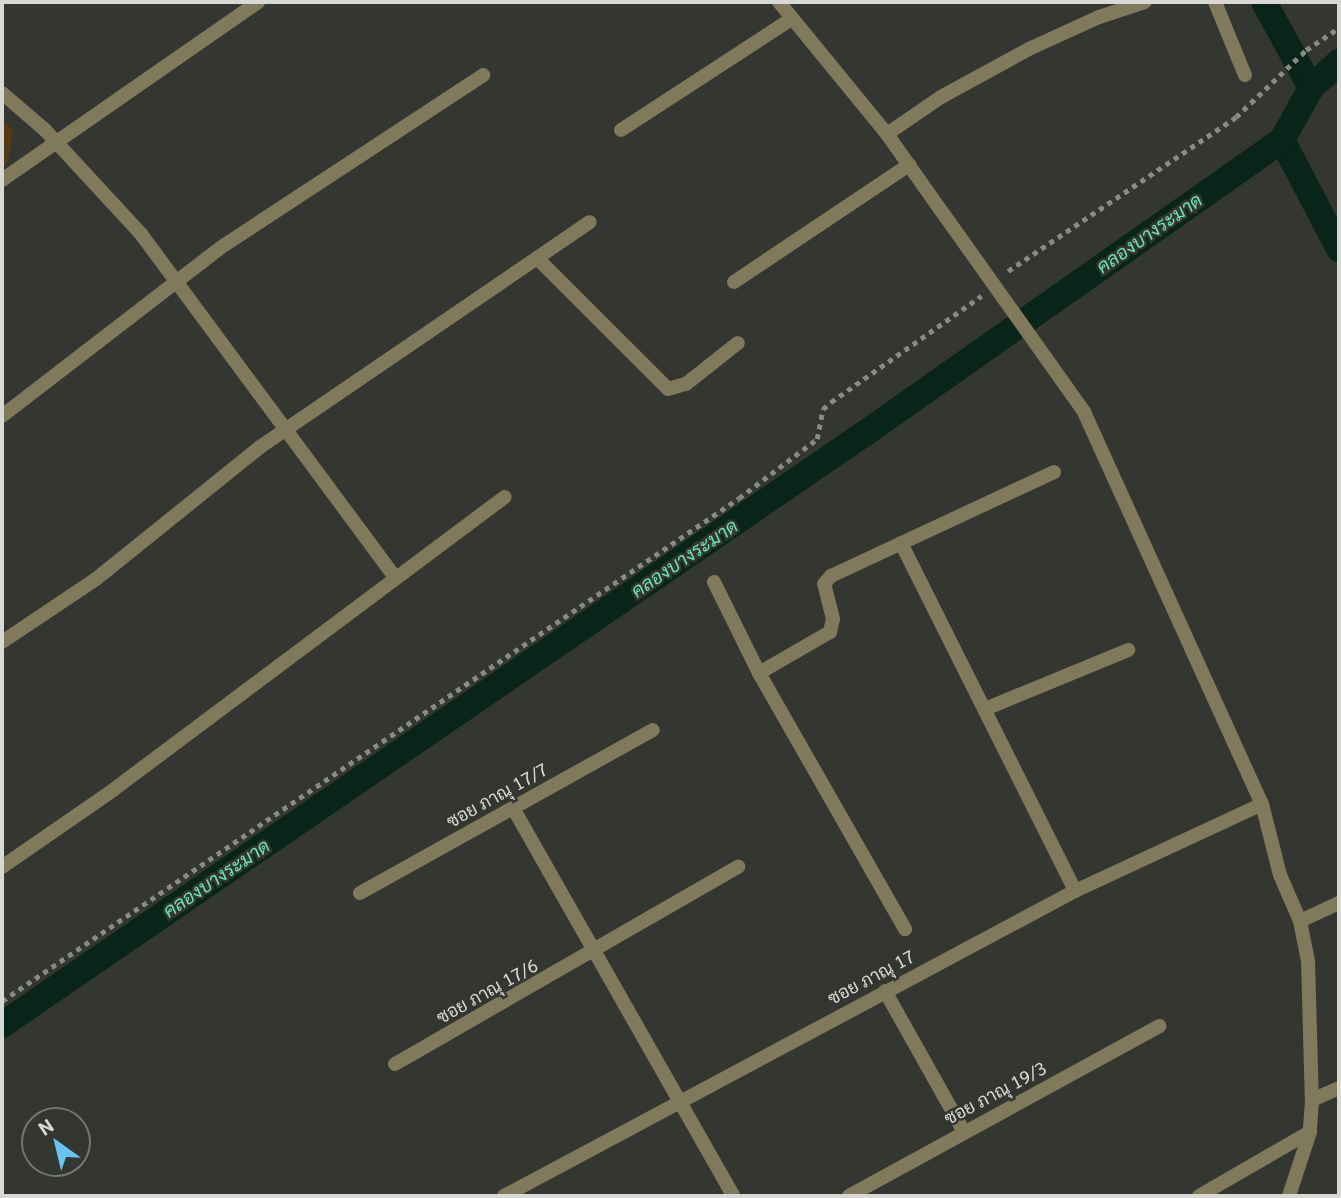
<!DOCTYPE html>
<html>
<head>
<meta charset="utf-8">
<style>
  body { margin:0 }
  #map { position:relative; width:1341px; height:1198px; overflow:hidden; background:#343631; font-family:Georgia,Sarabun,serif }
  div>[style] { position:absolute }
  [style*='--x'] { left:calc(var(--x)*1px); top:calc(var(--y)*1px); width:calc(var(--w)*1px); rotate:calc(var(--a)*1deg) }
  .green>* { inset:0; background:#533b15 }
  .canal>* { height:26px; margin:-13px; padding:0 13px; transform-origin:13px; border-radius:13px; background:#092419 }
  .path>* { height:4.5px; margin-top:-2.25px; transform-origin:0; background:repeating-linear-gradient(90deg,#888a86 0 5px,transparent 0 10px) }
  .minor>* { height:14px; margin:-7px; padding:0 7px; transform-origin:7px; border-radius:7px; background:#80795b }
  .minor-bridge>* { height:14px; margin:-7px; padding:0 7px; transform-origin:7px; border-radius:7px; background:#80795b }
  span { translate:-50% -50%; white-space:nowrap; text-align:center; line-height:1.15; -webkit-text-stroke:5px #343631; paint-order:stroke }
  .street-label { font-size:18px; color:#d8d9d6 }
  .water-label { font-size:19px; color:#6de1b0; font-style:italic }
  .frame { position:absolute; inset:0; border:4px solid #d8d9d6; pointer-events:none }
  .north { position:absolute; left:21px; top:1107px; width:70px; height:70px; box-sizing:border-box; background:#343631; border:2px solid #767773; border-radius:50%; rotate:326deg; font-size:19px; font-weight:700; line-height:28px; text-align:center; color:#d8d9d6 }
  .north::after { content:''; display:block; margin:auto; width:24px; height:32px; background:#66c4ef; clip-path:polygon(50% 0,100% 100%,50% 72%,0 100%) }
</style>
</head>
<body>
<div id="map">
  <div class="green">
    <i style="clip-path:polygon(2px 120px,13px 131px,8px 162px,2px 167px)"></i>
  </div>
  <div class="canal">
    <i style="--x:1264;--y:2;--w:98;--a:61.3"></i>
    <i style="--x:1282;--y:140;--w:123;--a:62.4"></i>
    <i style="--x:2;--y:1025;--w:1045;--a:-34.44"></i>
    <i style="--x:864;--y:434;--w:511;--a:-35.12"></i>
    <i style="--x:1282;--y:140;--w:60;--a:-60.9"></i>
    <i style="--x:1311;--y:88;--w:38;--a:-43"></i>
  </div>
  <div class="path">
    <i style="--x:1008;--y:271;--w:275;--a:-34"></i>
    <i style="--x:1236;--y:117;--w:97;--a:-43.7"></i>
    <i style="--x:1306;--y:50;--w:40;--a:-34"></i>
    <i style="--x:2;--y:1001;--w:892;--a:-34.31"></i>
    <i style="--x:739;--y:498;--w:98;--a:-37.1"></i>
    <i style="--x:817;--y:439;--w:31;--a:-79"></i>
    <i style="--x:823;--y:409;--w:11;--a:-41"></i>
    <i style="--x:831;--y:402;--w:184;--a:-35.2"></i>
  </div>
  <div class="minor">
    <i style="--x:779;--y:2;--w:171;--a:50.7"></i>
    <i style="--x:887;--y:134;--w:92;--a:54.8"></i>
    <i style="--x:1215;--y:2;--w:79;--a:67.7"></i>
    <i style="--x:2;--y:93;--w:57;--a:40.7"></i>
    <i style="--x:45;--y:130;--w:142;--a:47.3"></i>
    <i style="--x:141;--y:234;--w:427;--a:53.5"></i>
    <i style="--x:621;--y:130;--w:203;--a:-33.1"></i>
    <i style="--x:887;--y:134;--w:65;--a:-34.4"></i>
    <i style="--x:941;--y:97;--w:102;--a:-28.6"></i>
    <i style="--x:1031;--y:48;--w:75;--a:-24.5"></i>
    <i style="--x:1099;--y:17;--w:48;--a:-18.1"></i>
    <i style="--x:2;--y:180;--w:312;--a:-34.8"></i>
    <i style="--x:537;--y:258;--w:185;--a:45"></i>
    <i style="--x:668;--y:389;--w:19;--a:-16"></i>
    <i style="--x:686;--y:384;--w:66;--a:-38.3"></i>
    <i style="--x:734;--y:282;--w:211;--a:-33.8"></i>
    <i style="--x:1084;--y:412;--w:431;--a:65.6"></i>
    <i style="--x:1262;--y:804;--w:73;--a:75.8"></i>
    <i style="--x:1280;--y:875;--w:50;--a:66.5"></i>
    <i style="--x:1300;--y:921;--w:41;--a:78.7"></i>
    <i style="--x:1308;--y:961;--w:139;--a:88.4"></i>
    <i style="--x:1312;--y:1100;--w:32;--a:94"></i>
    <i style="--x:1310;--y:1132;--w:67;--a:108.2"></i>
    <i style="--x:2;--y:416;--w:275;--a:-37.6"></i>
    <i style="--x:220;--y:248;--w:315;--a:-33.3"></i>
    <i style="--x:901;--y:543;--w:389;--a:63.4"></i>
    <i style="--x:714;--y:582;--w:102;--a:63.7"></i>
    <i style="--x:759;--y:673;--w:295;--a:60.3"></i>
    <i style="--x:2;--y:642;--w:113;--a:-33.8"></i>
    <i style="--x:96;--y:579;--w:211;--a:-38.8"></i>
    <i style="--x:260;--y:447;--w:399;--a:-34.3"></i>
    <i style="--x:759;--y:673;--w:82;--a:-30"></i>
    <i style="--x:830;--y:632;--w:13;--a:-77"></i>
    <i style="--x:833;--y:619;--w:36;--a:-104"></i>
    <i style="--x:824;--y:584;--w:11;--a:-49"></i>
    <i style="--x:831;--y:576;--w:246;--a:-25"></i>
    <i style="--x:985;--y:709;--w:155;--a:-22.4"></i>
    <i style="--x:513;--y:808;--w:446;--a:60.4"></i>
    <i style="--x:2;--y:867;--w:135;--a:-34.7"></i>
    <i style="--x:113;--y:790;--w:489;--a:-36.8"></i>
    <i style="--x:360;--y:893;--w:335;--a:-29.1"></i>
    <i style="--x:1300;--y:921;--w:43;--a:-24.8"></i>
    <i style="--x:885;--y:991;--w:162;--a:60.7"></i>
    <i style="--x:395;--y:1064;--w:396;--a:-29.9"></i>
    <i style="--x:1312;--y:1100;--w:30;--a:-24"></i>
    <i style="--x:504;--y:1196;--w:647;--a:-28.11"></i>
    <i style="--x:1075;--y:891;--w:206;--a:-24.9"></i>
    <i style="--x:849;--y:1196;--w:354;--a:-28.7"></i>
    <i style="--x:1199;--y:1196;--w:128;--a:-30"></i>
  </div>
  <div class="minor-bridge">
    <i style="--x:940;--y:209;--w:249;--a:54.6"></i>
  </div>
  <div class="street-label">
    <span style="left:497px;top:795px;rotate:-29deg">ซอย ภาณุ 17/7</span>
    <span style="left:871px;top:977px;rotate:-28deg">ซอย ภาณุ 17</span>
    <span style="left:487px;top:991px;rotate:-29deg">ซอย ภาณุ 17/6</span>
    <span style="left:995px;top:1093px;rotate:-28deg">ซอย ภาณุ 19/3</span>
  </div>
  <div class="water-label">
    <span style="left:1149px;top:233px;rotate:-35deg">คลองบางระมาด</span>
    <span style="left:684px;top:558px;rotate:-34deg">คลองบางระมาด</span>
    <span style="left:216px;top:878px;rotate:-34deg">คลองบางระมาด</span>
  </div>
  <div class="frame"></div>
  <div class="north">N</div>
</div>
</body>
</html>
